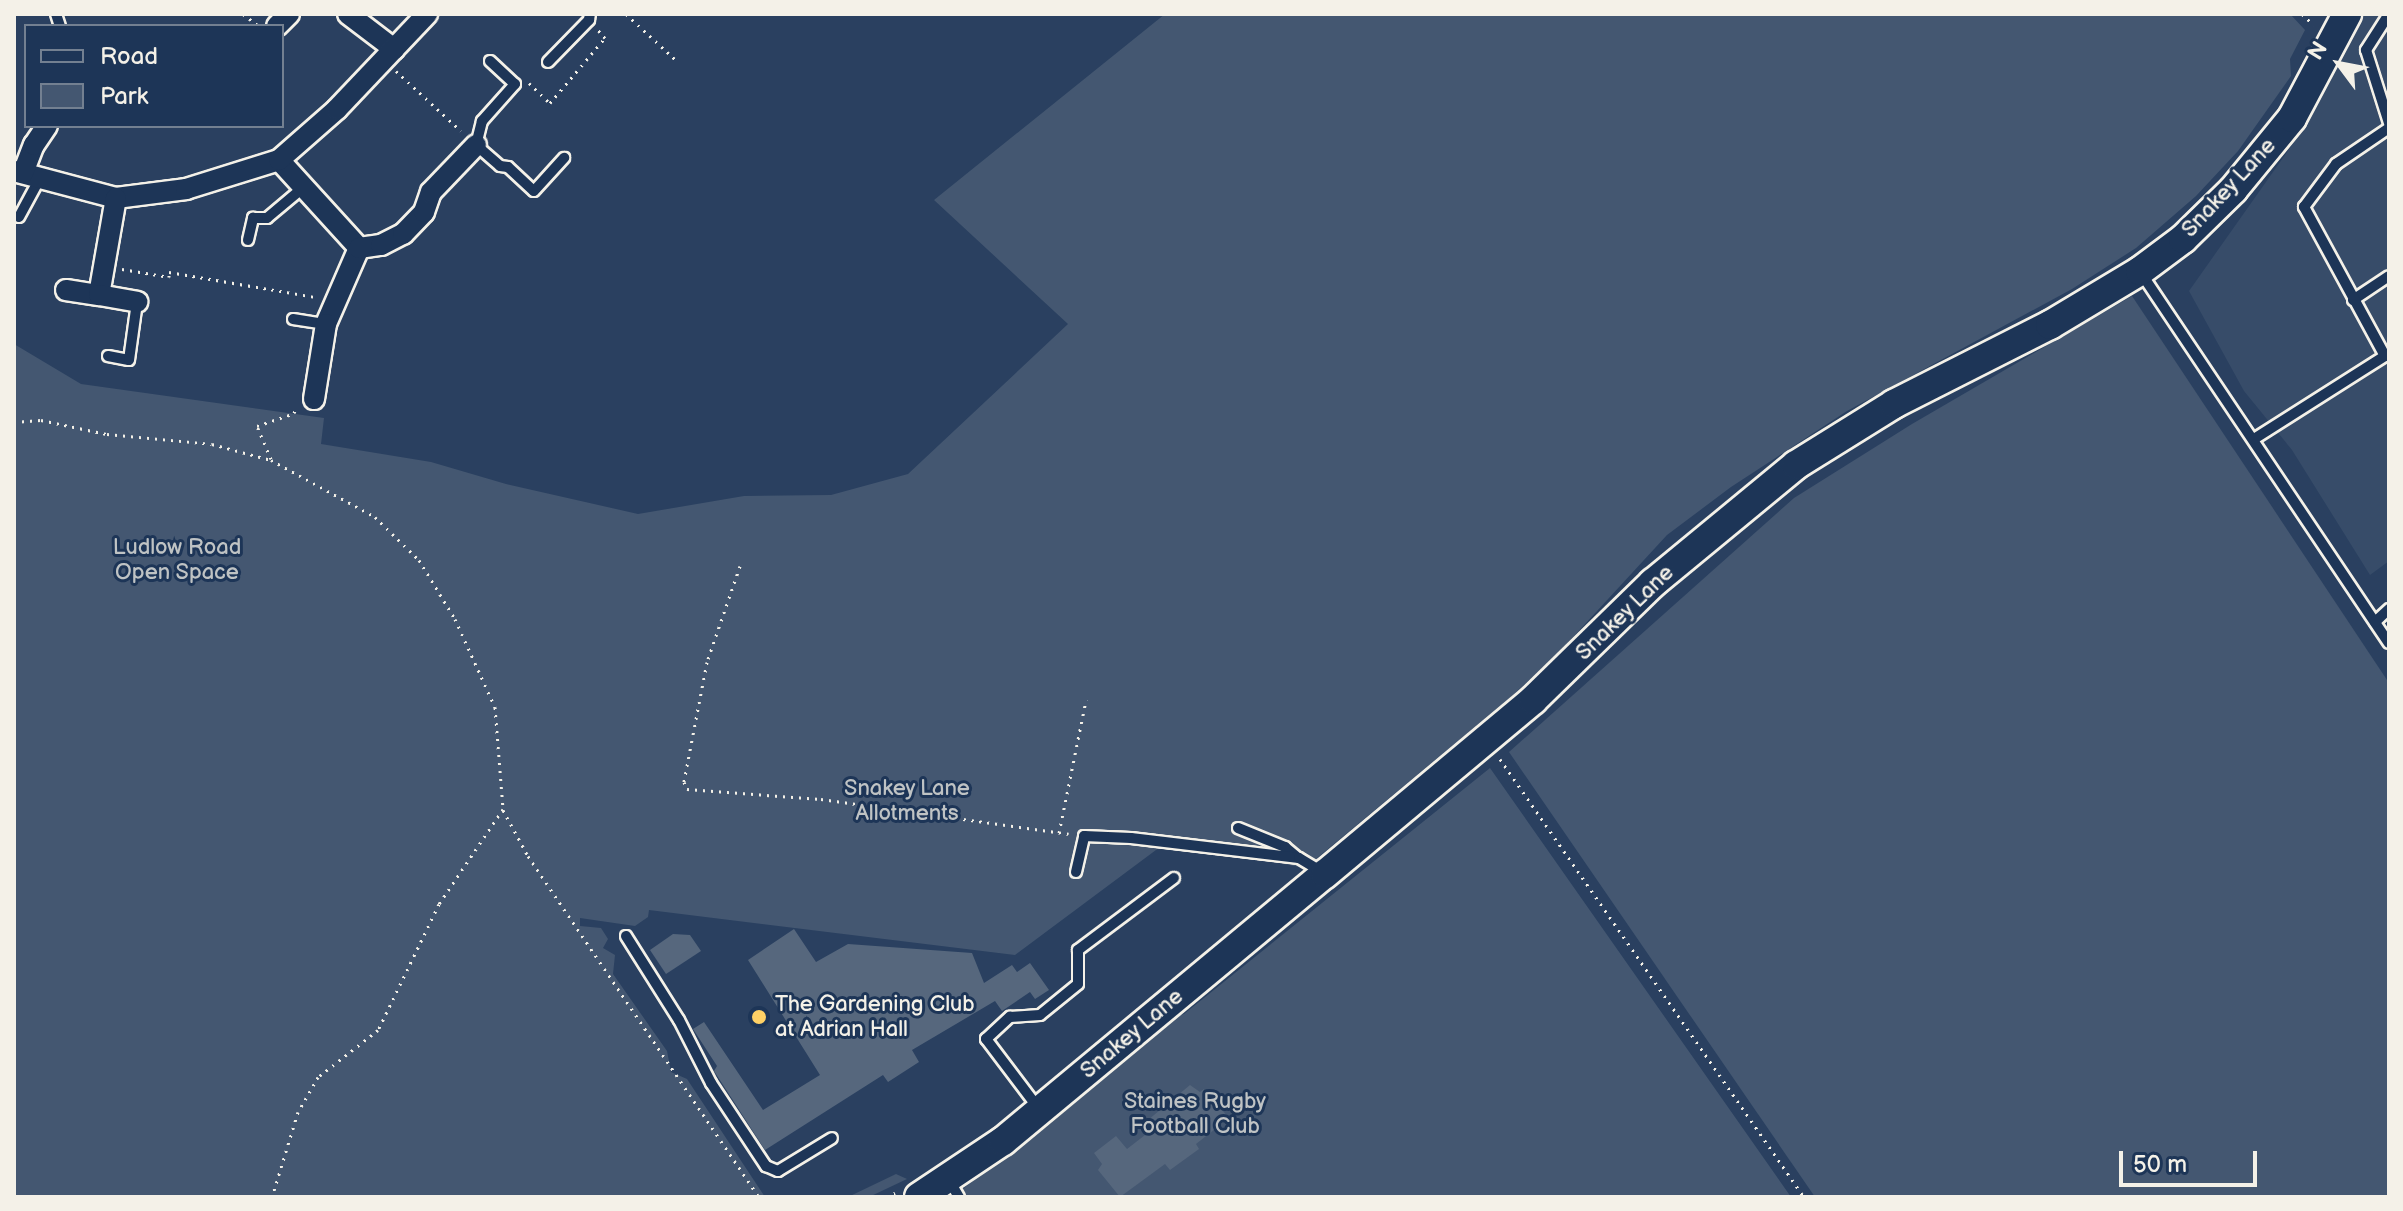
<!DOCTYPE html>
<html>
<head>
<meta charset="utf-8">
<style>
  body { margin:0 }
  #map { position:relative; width:2403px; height:1211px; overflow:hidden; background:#2a4060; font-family:"Balsamiq Sans",sans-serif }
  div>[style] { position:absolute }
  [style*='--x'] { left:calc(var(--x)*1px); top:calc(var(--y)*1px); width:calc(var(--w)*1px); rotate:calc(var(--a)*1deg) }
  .built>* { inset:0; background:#374c69 }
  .green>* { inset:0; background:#445771 }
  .building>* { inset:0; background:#56677d }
  .path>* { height:3px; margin-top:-1.5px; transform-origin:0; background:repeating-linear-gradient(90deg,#f4f1e8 0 2px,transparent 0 8px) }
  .roads { filter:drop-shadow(2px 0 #f4f1e8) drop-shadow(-2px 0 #f4f1e8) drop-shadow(0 2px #f4f1e8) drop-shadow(0 -2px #f4f1e8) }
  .lane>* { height:10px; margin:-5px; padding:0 5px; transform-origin:5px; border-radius:5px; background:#1d3557 }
  .street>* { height:20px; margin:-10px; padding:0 10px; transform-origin:10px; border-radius:10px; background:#1d3557 }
  .secondary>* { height:28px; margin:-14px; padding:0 14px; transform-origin:14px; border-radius:14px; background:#1d3557 }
  .dots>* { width:22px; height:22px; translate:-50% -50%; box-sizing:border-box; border:4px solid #1d3557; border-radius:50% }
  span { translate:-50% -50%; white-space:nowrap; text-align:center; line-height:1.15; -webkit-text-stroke:6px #1d3557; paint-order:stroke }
  .street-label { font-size:22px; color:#f4f1e8 }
  .park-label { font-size:22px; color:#bfc3c4 }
  .poi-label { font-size:22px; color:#f4f1e8 }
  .left { translate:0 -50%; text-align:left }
  .frame { position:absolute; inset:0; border:16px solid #f4f1e8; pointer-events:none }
  .legend { position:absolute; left:24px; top:24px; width:260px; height:104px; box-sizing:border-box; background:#1d3557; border:2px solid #738091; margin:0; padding:10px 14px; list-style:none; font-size:24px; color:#f4f1e8 }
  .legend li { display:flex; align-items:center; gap:16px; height:40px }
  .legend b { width:40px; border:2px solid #738091 }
  .north { position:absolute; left:2299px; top:24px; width:80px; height:80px; -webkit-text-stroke:6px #1d3557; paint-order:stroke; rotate:302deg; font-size:22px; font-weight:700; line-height:32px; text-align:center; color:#f4f1e8 }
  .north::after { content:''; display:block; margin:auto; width:28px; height:36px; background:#f4f1e8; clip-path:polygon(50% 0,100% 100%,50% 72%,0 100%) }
  .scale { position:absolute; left:2119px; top:1151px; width:138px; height:36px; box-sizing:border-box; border:4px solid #f4f1e8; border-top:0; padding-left:10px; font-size:24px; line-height:28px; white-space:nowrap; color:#f4f1e8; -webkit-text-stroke:6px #1d3557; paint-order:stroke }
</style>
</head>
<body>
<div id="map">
  <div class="built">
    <i style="clip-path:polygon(2363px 14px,2389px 14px,2389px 561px,2370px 575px,2292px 450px,2244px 391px,2189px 291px,2292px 145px)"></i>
  </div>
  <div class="green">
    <i style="clip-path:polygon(1165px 14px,2280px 14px,2291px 15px,2305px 30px,2290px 59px,2291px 76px,2238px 151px,2196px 196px,2136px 248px,2072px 289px,1847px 411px,1731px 487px,1667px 535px,1562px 649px,1513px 695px,1305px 868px,1247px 857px,1160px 847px,1015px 955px,649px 910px,648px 917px,635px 926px,580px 918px,580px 926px,601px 928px,608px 939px,603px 948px,615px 955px,613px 974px,667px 1051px,671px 1072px,687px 1079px,765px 1197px,14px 1197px,14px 344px,81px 384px,324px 418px,321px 444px,431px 462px,506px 484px,638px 514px,744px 496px,831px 495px,908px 474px,1068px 324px,934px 200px)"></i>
    <i style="clip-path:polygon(2132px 296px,2389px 683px,2389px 1197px,1815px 1197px,1509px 752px,1794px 498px,1912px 424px)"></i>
    <i style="clip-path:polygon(1490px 768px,1791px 1197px,952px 1197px,1073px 1104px,1073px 1096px,1164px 1019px,1184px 1014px)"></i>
    <i style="clip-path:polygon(896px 1174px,907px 1179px,869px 1197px,848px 1197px)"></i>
  </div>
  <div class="building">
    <i style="clip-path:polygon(794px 929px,816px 962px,848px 944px,972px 953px,984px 983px,1012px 965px,1017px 972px,1030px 963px,1049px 990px,1035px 999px,1030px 992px,1002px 1011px,995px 1001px,912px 1050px,919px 1062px,888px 1082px,883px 1075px,765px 1150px,714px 1071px,717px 1066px,693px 1029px,704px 1022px,763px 1110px,820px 1075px,748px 960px)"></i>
    <i style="clip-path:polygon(673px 934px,690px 935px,701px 951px,666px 974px,650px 950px)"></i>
    <i style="clip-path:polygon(1190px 1085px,1200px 1092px,1204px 1089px,1229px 1118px,1196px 1144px,1199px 1149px,1170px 1170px,1165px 1164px,1120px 1197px,1098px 1170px,1102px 1164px,1094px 1153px,1116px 1136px,1127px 1149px,1154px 1128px,1148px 1120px)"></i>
  </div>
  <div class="path">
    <i style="--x:243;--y:14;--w:20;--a:37"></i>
    <i style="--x:626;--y:14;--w:71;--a:42.7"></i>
    <i style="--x:2302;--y:14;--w:16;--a:43"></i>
    <i style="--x:396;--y:71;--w:88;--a:42.7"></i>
    <i style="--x:529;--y:83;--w:29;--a:44"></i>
    <i style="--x:550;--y:103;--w:85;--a:-49.8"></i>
    <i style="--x:605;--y:38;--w:11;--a:-131"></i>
    <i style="--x:122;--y:269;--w:48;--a:9.7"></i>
    <i style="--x:169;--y:277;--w:5;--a:-90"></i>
    <i style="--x:169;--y:272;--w:149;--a:9.7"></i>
    <i style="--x:14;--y:422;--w:27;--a:-4"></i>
    <i style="--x:41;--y:420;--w:67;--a:12"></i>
    <i style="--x:107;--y:434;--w:105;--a:5.4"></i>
    <i style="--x:212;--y:444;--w:61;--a:15.2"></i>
    <i style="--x:271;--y:460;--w:119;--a:28.7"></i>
    <i style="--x:375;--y:517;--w:62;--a:44.3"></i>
    <i style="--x:419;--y:560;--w:69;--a:58.6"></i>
    <i style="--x:455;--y:619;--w:97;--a:65.6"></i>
    <i style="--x:495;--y:707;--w:102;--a:85.5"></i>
    <i style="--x:503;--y:809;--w:115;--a:124"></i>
    <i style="--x:439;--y:904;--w:140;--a:115.8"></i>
    <i style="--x:378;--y:1030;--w:76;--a:141.9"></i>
    <i style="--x:318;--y:1077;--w:40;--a:119.7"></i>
    <i style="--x:298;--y:1112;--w:89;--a:107"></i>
    <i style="--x:271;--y:459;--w:36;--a:-113"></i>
    <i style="--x:257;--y:426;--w:39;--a:-19"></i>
    <i style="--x:294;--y:413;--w:5;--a:-68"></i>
    <i style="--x:740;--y:566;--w:102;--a:109"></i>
    <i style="--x:707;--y:662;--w:122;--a:100.9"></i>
    <i style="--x:684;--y:782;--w:8;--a:67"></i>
    <i style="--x:687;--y:789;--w:134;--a:4.3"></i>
    <i style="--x:821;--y:799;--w:250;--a:8"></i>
    <i style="--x:1500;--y:759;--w:533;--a:55.24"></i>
    <i style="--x:503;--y:810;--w:52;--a:61.5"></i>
    <i style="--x:528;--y:856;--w:412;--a:55.9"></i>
    <i style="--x:1059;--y:833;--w:136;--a:-78.5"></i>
    <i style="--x:887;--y:1197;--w:9;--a:-27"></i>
  </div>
  <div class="roads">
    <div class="lane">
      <i style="--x:56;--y:14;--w:13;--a:72"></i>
      <i style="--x:2389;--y:14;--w:43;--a:122.6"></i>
      <i style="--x:2366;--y:50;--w:77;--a:72.5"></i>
      <i style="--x:490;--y:61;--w:34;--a:43"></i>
      <i style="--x:515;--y:84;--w:50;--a:131.7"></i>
      <i style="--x:482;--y:121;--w:25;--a:104"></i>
      <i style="--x:476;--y:145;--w:32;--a:41"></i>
      <i style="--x:500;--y:166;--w:8;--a:7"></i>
      <i style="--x:508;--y:167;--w:35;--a:43"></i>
      <i style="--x:534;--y:191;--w:45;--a:-47.7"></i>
      <i style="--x:548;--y:62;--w:59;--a:-45.7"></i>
      <i style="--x:589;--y:20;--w:6;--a:-81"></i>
      <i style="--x:19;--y:217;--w:44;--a:-61.7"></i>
      <i style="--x:248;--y:240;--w:23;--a:-77"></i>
      <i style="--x:253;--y:218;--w:14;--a:0"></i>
      <i style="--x:267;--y:218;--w:48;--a:-40"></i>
      <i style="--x:2141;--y:273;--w:445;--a:56.2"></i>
      <i style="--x:2353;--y:300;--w:43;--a:-33.7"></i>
      <i style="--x:293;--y:319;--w:33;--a:9"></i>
      <i style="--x:108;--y:356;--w:21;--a:11"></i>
      <i style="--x:129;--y:360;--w:59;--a:-82.1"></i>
      <i style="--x:2254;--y:439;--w:155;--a:-32.4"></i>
      <i style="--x:2385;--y:356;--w:170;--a:-118.5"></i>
      <i style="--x:2304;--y:207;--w:54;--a:-53.3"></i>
      <i style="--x:2336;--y:164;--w:64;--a:-34.2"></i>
      <i style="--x:2375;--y:622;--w:19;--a:-43"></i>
      <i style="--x:1238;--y:828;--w:51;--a:22"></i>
      <i style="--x:1285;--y:847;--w:16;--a:40"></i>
      <i style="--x:1076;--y:872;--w:37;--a:-77"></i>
      <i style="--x:1084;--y:836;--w:47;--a:2.4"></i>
      <i style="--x:1131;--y:838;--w:169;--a:6.8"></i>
      <i style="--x:1299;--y:858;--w:29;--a:31"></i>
      <i style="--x:626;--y:936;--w:99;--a:57.8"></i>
      <i style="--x:679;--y:1020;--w:71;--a:63.1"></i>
      <i style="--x:711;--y:1083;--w:100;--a:56.5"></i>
      <i style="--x:766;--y:1166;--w:13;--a:23"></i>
      <i style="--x:778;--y:1171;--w:63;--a:-31.4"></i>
      <i style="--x:1039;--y:1109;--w:88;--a:-127.1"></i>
      <i style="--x:986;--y:1039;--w:33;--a:-43"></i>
      <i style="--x:1010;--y:1017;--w:30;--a:-4"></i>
      <i style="--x:1040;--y:1015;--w:49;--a:-39.2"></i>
      <i style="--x:1078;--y:984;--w:34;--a:-90"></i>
      <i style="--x:1078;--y:950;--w:120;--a:-36.9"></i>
      <i style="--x:949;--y:1180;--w:20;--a:60"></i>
    </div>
    <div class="street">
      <i style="--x:348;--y:14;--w:58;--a:37.3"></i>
      <i style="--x:277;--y:26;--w:17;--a:-45"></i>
      <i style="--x:279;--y:160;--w:119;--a:47.7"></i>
      <i style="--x:359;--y:248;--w:83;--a:113.5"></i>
      <i style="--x:326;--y:324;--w:76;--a:99.1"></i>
      <i style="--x:14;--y:171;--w:106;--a:14.8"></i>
      <i style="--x:116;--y:198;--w:71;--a:-7.3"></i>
      <i style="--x:186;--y:189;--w:97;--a:-17.3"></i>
      <i style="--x:279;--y:160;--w:77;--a:-41.3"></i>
      <i style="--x:337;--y:109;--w:131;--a:-46.5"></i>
      <i style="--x:23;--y:173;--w:30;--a:-69"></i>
      <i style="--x:34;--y:145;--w:23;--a:-56"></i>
      <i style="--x:359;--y:248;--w:22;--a:-8"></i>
      <i style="--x:381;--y:245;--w:25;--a:-27"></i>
      <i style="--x:403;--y:234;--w:30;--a:-46"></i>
      <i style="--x:424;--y:212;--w:21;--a:-71"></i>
      <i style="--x:431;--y:192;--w:65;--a:-46.2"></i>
      <i style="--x:66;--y:290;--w:33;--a:9"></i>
      <i style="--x:99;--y:295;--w:98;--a:-80.1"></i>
      <i style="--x:99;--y:295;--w:39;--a:10"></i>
    </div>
    <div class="secondary">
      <i style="--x:919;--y:1197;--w:101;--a:-33.7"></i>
      <i style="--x:1003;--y:1141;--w:418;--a:-39.7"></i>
      <i style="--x:1325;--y:874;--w:271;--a:-39.9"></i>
      <i style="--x:1533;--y:700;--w:168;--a:-44.3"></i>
      <i style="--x:1653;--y:583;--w:185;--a:-39.5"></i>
      <i style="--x:1796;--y:465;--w:115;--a:-31.9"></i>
      <i style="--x:1894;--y:404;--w:175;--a:-26.9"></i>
      <i style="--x:2050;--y:325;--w:105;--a:-31"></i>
      <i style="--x:2140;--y:271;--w:54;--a:-36.7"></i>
      <i style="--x:2183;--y:239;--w:70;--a:-44.4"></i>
      <i style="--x:2233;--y:190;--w:93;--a:-50.7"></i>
      <i style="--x:2292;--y:118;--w:118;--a:-62.1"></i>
    </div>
  </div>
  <div class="dots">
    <i style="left:759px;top:1017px;background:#ffd166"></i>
  </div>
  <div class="street-label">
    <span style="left:2229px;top:188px;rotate:-47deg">Snakey Lane</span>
    <span style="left:1625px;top:613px;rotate:-44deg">Snakey Lane</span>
    <span style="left:1132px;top:1034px;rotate:-40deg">Snakey Lane</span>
  </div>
  <div class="park-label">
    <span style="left:177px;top:560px">Ludlow Road<br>Open Space</span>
    <span style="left:907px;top:801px">Snakey Lane<br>Allotments</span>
    <span style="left:1195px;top:1114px">Staines Rugby<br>Football Club</span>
  </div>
  <div class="poi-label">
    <span class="left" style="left:775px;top:1017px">The Gardening Club<br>at Adrian Hall</span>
  </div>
  <div class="frame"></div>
  <ul class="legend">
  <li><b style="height:10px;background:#1d3557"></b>Road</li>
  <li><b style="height:22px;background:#445771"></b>Park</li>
  </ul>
  <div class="north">N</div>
  <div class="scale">50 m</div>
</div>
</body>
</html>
